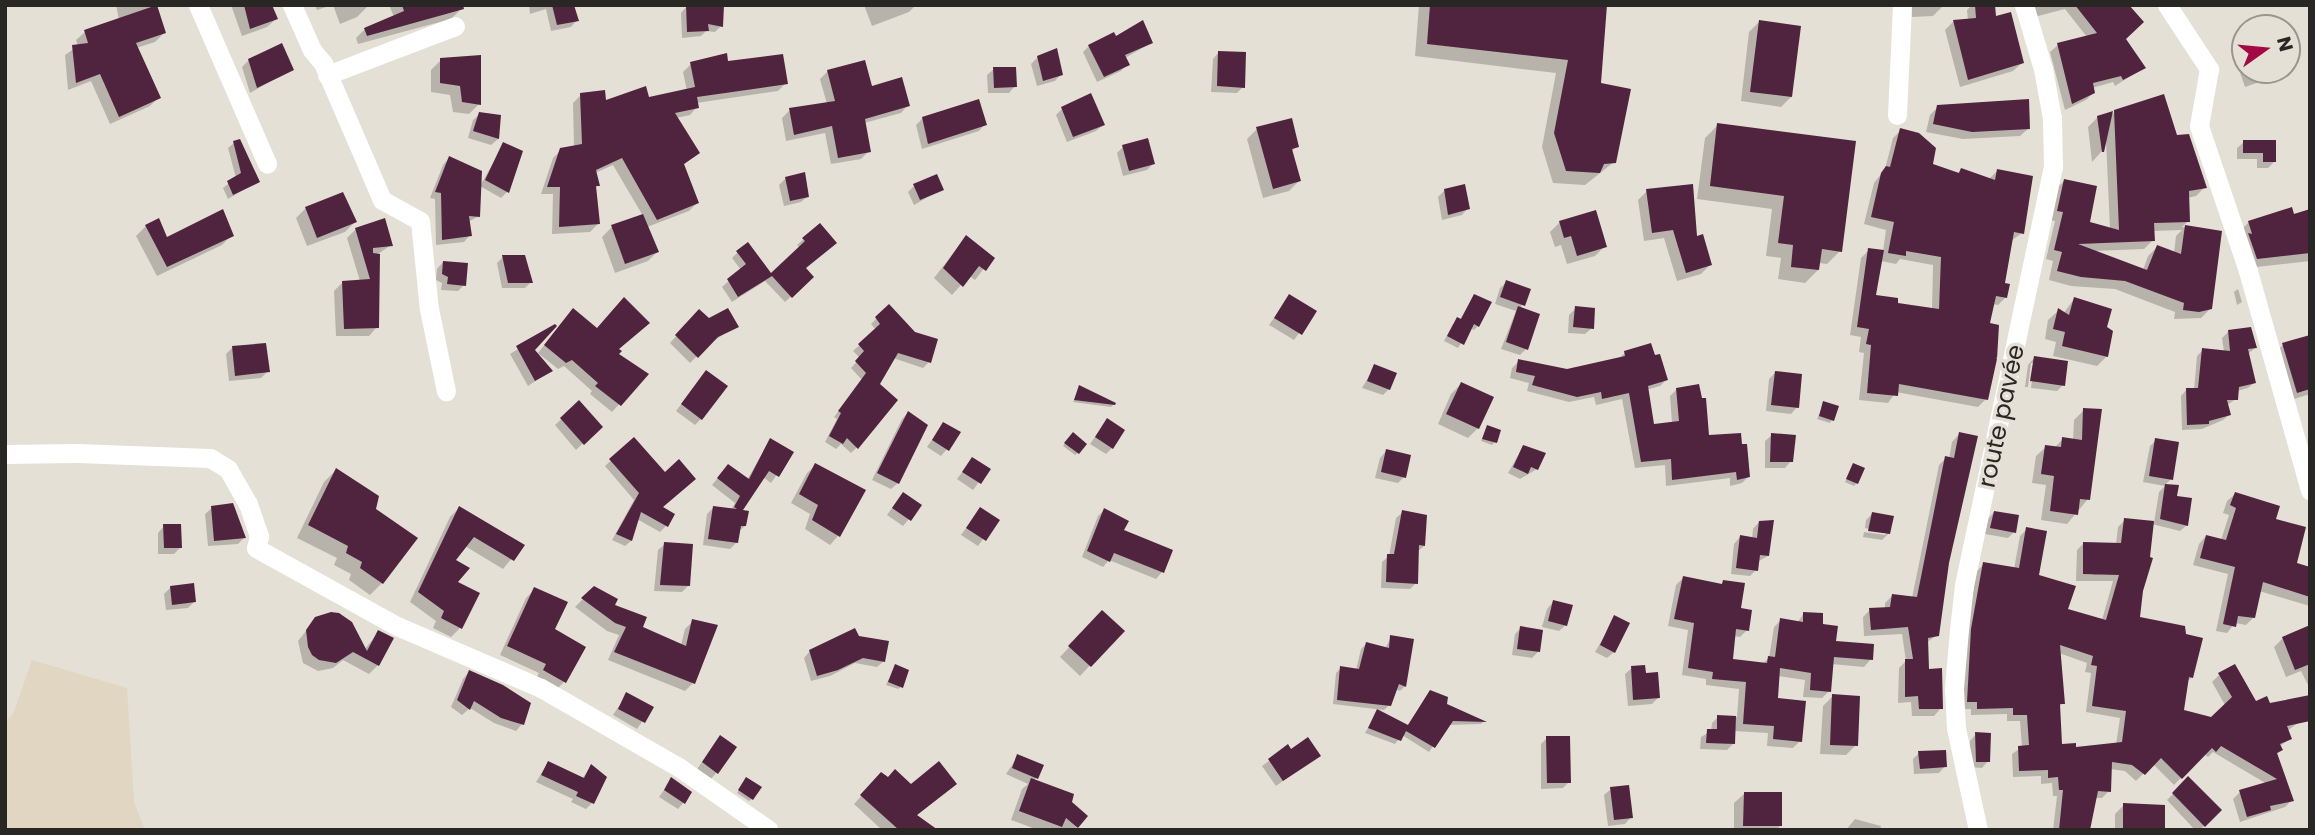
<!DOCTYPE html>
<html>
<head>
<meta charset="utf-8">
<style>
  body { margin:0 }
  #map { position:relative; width:2315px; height:835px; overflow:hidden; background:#e5e0d6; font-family:Poppins,sans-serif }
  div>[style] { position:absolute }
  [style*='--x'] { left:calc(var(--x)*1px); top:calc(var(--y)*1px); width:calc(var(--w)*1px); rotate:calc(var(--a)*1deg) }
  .industrial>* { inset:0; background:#e0d6c1 }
  .shadow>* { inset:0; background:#0003 }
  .building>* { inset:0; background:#50243f }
  .street>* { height:19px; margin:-9.5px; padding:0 9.5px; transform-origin:9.5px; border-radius:9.5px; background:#fff }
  span { translate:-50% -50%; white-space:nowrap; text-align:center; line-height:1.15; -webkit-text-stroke:7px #e5e0d6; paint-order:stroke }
  .street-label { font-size:24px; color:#292723 }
  .frame { position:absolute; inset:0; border:7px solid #292723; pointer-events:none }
  .north { position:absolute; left:2231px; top:14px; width:70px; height:70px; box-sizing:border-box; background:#e5e0d6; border:2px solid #9a968e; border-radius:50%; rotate:75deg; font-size:19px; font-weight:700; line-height:28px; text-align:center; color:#292723 }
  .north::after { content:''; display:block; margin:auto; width:24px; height:32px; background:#a30a45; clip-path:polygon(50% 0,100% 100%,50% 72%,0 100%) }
</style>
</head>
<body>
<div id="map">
  <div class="industrial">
    <i style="clip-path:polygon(32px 660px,127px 688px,134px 802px,145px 830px,5px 830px,5px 723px,13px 714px)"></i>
  </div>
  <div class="shadow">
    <i style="clip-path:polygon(116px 5px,155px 5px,164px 33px,155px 42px,136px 48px,159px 97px,150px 106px,110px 124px,91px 81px,68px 90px,65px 55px,78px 46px,76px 40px,85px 32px,119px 20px)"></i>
    <i style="clip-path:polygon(231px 5px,269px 5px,276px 19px,267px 27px,242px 36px)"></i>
    <i style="clip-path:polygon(315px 5px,332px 5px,317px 10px)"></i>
    <i style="clip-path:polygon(333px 5px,366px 5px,367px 7px,357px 17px,340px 24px)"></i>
    <i style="clip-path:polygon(389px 5px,458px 5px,460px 10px,451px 19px,358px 44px,356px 38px,365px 29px,394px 17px)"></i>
    <i style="clip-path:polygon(529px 5px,572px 5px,577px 20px,571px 27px,551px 31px,546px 9px,530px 14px)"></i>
    <i style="clip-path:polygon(864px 5px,916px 5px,909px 12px,872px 26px)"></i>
    <i style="clip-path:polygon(1419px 5px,1605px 5px,1599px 84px,1614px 162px,1585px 185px,1553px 183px,1542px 147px,1556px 73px,1415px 56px)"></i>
    <i style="clip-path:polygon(1911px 5px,1942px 5px,1942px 7px,1933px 16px,1912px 17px)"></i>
    <i style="clip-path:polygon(1972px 5px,1994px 5px,1995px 18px,2022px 63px,2013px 71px,1960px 87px,1945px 30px,1953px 22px,1968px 21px,1967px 10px)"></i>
    <i style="clip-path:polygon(2031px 5px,2108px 5px,2124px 39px,2143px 68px,2115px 86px,2113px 82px,2092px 88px,2093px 93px,2086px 100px,2065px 110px,2050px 52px,2058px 45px,2087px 37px,2065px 9px,2034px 17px)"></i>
    <i style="clip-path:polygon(687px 6px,721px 26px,715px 32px,706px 31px,701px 36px,682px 38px,681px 13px)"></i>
    <i style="clip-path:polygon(1759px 22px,1791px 97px,1781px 107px,1741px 101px,1749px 32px)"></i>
    <i style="clip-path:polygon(1115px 38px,1151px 43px,1125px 58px,1127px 64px,1121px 71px,1097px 82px,1083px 52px,1089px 46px)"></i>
    <i style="clip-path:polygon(2287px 40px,2299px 62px,2269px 82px,2268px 79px,2245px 87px,2236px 61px,2245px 53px,2245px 70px,2287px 70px)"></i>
    <i style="clip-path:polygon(1219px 52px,1243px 87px,1237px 93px,1211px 92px,1213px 59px)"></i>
    <i style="clip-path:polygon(1038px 57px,1061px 74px,1055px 81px,1037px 86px,1031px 64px)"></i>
    <i style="clip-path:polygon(249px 60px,292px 69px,250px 93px,242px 67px)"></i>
    <i style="clip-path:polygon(441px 60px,479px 104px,469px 114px,453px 112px,450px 95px,431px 92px,431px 70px)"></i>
    <i style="clip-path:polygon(726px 63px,786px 83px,778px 91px,696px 103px,697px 107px,690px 115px,676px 118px,698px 153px,683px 165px,697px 203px,689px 211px,647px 227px,657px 252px,648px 261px,615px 273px,602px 237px,612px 227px,643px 216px,613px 165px,595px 173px,598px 185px,595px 189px,598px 224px,590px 232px,552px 234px,553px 194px,541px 194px,553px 158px,561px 150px,574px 147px,573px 103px,581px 95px,605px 102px,648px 99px,687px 91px,683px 72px,691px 64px)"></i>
    <i style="clip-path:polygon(994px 69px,1015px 86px,1009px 93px,988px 93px,987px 75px)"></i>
    <i style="clip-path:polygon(828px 71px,908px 105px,901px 113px,864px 123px,869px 151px,861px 159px,831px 164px,825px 133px,786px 141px,782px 118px,790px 110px,827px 104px,820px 79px)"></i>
    <i style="clip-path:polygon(1938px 107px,2029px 128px,2020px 136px,1963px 139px,1926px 132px,1930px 115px)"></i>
    <i style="clip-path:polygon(1062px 109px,1103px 125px,1096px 131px,1067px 142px,1056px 115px)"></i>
    <i style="clip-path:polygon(evenodd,2115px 112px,2176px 137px,2205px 187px,2196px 196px,2187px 198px,2188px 221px,2182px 227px,2220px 232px,2210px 309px,2201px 318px,2174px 319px,2175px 312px,2115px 289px,2071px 286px,2049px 280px,2053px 261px,2046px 259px,2055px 221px,2049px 220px,2055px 190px,2064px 181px,2088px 224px,2110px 229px,2106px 140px,2102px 151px,2092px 162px,2088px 127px,2098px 117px,2109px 117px,2115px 112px,2182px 230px,2176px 236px,2174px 253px,2157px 247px,2148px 256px,2143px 270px,2093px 251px,2144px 249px,2153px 240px,2153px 231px,2182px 230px)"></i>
    <i style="clip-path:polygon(480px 114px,499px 117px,498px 139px,491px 145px,468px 138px,473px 120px)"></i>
    <i style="clip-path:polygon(923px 118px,985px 124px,979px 131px,922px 149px,916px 125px)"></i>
    <i style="clip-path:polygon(1718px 125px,1840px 251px,1827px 264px,1819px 263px,1818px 270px,1805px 283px,1778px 279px,1781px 258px,1766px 256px,1772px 209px,1697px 199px,1705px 138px)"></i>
    <i style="clip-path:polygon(1257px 129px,1297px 146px,1291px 152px,1299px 181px,1289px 191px,1263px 198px,1247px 139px)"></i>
    <i style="clip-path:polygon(evenodd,1901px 130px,1931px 165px,1957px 174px,1961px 170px,1988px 180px,1997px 171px,2022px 233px,2011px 241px,2003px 284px,2006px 297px,1998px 305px,1992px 304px,1988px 325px,1986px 399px,1978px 407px,1896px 392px,1888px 403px,1859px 400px,1864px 353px,1859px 352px,1861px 337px,1850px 335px,1861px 258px,1869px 250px,1883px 252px,1886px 230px,1864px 224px,1874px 183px,1885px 169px,1893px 138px,1901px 130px,1900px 259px,1933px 265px,1932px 310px,1896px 304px,1874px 296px,1881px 261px,1896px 264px,1900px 259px)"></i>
    <i style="clip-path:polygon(2244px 142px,2274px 142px,2275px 161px,2268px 168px,2257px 168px,2257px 159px,2237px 159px,2237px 148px)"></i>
    <i style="clip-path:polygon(234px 143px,257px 182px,228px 199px,223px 188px,236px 178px,228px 148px)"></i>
    <i style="clip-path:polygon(504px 144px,507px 192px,501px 198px,480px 186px)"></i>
    <i style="clip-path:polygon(1123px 147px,1153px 164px,1147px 170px,1123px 176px,1117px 153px)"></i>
    <i style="clip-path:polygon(449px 158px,479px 216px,468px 222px,470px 235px,464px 242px,436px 245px,435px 199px,430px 198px,443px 165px)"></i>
    <i style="clip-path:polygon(785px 179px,808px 196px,801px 202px,784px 206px,779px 185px)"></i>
    <i style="clip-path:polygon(914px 186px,942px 189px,914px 205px,908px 192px)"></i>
    <i style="clip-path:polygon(1444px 191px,1468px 208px,1462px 215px,1442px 220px,1438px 197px)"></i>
    <i style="clip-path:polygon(1647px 191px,1695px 238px,1710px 265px,1701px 274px,1677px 281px,1664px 238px,1644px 241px,1638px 200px)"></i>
    <i style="clip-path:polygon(306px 208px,355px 222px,345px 232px,307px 246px,296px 218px)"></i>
    <i style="clip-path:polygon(2310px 211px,2310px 261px,2247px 268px,2239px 232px,2249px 222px)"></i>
    <i style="clip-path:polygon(1560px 222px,1605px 246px,1595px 256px,1567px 264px,1561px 245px,1555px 247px,1550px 232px)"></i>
    <i style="clip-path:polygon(820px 225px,804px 269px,812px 277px,785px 302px,765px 281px,732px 302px,722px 287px,741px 270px,732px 258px,738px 252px,771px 276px,800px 248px,797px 245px)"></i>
    <i style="clip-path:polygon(146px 226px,166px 240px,232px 235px,222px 245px,157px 276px,136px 236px)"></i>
    <i style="clip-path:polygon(356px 229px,391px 245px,378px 254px,377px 327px,369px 336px,336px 336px,334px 291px,342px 283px,360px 281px,347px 238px)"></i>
    <i style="clip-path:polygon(966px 237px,992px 258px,975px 280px,969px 276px,952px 295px,934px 278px)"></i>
    <i style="clip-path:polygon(503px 257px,531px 282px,525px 288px,502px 288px,497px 263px)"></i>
    <i style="clip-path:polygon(443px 262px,464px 285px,458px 291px,441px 290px,442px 283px,436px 280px,437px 269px)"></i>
    <i style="clip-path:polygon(1507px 282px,1529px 290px,1520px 309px,1526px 349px,1520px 355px,1501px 349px,1516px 311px,1495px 304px,1500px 288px)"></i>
    <i style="clip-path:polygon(2238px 289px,2242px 302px,2237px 305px,2234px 292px)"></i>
    <i style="clip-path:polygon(1290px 296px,1314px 312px,1294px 340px,1269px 325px)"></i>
    <i style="clip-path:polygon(1474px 296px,1478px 326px,1474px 330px,1470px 328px,1458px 348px,1444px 341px,1453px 324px,1459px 321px)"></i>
    <i style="clip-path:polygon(2074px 299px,2105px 327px,2107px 356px,2097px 366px,2053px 356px,2056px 342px,2045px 339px,2048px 320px,2058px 311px,2063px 314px)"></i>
    <i style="clip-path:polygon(889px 306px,929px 362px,923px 368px,893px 358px,878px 385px,857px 447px,851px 453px,841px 444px,836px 449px,825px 442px,837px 419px,834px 417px,862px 380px,851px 368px,860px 358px,853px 351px,876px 330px,871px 324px)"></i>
    <i style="clip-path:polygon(1576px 308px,1592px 328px,1585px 334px,1568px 333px,1569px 315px)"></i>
    <i style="clip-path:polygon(699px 311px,708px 320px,737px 326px,710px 343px,690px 363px,670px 343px)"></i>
    <i style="clip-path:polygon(566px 318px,617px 350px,616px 355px,647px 374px,612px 412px,590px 394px,592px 391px,564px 366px,558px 369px,538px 353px)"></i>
    <i style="clip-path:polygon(555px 326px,532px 350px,550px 371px,528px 386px,510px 354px)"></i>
    <i style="clip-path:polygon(2228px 332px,2255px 348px,2248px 354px,2254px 383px,2248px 388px,2237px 391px,2236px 399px,2227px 405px,2229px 415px,2223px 420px,2202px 429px,2182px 430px,2181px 396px,2186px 390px,2194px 390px,2197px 356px,2203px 350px,2224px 352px,2222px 338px)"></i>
    <i style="clip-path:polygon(2310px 336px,2310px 394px,2288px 401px,2273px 354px,2283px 345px)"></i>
    <i style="clip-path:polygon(232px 348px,268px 371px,261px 378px,229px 381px,226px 354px)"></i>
    <i style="clip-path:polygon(1625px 353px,1666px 380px,1660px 386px,1646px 390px,1653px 426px,1672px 423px,1670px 396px,1677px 389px,1708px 437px,1740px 446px,1748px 477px,1742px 483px,1730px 486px,1730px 478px,1666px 486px,1665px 465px,1635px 468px,1622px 399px,1596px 405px,1594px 397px,1569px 402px,1527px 391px,1529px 383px,1510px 378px,1512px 368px,1519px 361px,1567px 370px,1617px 360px)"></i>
    <i style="clip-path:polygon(2034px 358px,2063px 385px,2057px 391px,2031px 388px,2034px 363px,2031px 363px,2028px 387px,2025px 387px,2028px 365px)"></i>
    <i style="clip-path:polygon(1375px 366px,1389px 389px,1383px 395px,1362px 388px)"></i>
    <i style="clip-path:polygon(706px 372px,701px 419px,695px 425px,676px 411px)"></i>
    <i style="clip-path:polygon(1776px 372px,1797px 407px,1791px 414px,1766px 411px,1769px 379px)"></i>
    <i style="clip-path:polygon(1461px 384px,1478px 428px,1468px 438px,1438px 424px,1451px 394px)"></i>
    <i style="clip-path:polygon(1080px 387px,1114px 404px,1111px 407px,1073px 402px)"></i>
    <i style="clip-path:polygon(579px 403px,600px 427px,576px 450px,555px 425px)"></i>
    <i style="clip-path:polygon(1824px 403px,1832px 420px,1830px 423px,1817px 419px)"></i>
    <i style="clip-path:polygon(2084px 410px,2088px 499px,2067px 524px,2041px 520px,2046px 485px,2032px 483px,2036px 456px,2046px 447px,2054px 448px,2063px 439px,2073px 441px,2074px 420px)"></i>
    <i style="clip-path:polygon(908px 413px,898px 483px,891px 489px,872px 480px,902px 419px)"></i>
    <i style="clip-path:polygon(1107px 420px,1112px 448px,1106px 454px,1090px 444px)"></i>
    <i style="clip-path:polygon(943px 424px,947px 449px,941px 456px,927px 447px)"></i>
    <i style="clip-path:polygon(1487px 427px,1495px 442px,1492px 445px,1481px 441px)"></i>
    <i style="clip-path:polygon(1959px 434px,1937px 635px,1926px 643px,1927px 671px,1941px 708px,1934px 716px,1912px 716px,1911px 702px,1898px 703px,1899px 668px,1906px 661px,1902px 634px,1864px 636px,1863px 617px,1870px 610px,1885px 609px,1885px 603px,1892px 596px,1912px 598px,1939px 465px,1946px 458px,1949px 459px,1952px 442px)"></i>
    <i style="clip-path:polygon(1772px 435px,1791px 461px,1785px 468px,1765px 468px,1765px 441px)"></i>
    <i style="clip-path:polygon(1070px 437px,1078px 453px,1075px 455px,1063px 446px)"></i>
    <i style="clip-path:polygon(634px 439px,666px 526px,660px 532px,637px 519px,631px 541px,625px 546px,612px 540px,634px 500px,605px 466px)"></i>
    <i style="clip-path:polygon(770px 440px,792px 453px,771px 483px,763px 477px,740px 511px,745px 526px,738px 532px,736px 543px,730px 549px,703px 545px,707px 514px,714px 507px,731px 510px,735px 503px,712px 485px,722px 473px,747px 480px)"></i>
    <i style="clip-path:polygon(evenodd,2156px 440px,2171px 479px,2165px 485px,2177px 487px,2175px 498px,2187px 525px,2180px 531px,2152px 524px,2138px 619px,2192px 677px,2187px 682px,2182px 711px,2211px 719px,2225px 705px,2212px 682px,2219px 675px,2255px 703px,2269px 705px,2298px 723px,2287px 731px,2290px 738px,2279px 747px,2281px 750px,2276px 755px,2292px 800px,2285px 807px,2240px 822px,2233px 799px,2240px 792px,2267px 784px,2213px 752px,2208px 757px,2204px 754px,2174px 785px,2153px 764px,2136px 781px,2125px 771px,2110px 769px,2109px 791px,2102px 798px,2095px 798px,2089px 830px,2053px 830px,2057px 796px,2053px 796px,2052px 783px,2041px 784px,2041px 776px,2013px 777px,2012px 754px,2022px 747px,2020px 721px,2007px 721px,2007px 714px,1971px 715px,1971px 709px,1961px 709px,1965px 638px,1977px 571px,1984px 564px,2014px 569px,2020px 536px,2027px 529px,2037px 576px,2066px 610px,2102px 620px,2113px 581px,2076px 581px,2077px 550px,2084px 543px,2116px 544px,2118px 527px,2125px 520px,2154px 523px,2159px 492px,2165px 486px,2143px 482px,2150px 446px,2156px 440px,2059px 653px,2087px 663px,2085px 672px,2091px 673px,2086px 712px,2120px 718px,2116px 745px,2075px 749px,2061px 746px,2058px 708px,2063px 703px,2059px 653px)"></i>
    <i style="clip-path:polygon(1523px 447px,1537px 469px,1520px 479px,1508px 473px)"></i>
    <i style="clip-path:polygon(1386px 451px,1404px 477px,1398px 483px,1375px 478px,1380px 458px)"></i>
    <i style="clip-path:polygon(972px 459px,988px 470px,973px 490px,957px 479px)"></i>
    <i style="clip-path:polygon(816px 465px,838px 536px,830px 545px,805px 529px,810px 514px,791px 503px,807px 473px)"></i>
    <i style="clip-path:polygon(1853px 465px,1857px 483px,1854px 486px,1845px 482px)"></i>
    <i style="clip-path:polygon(336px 470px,374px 510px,382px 583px,370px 595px,349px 580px,351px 574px,334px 565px,337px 558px,297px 538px,324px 482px)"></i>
    <i style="clip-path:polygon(2235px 494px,2274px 520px,2294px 564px,2310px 569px,2310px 606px,2259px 591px,2254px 617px,2246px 625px,2235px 623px,2227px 633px,2216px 631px,2228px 574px,2193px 565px,2199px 544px,2206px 536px,2221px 540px,2229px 515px,2223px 513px,2227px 501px)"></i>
    <i style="clip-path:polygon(897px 501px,920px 506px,903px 526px,887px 515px)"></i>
    <i style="clip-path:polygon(212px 508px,244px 538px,238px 544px,208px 546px,205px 514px)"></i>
    <i style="clip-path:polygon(459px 508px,522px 546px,503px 569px,465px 546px,454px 561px,460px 628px,451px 637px,433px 628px,436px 621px,410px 602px,450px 517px)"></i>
    <i style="clip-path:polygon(980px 509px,997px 520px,978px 546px,961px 535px)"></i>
    <i style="clip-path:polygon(1104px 510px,1122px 531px,1171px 551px,1162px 572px,1156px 579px,1109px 560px,1103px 567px,1082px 557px,1098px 516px)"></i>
    <i style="clip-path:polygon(1403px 512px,1424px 546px,1417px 552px,1416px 583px,1410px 589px,1381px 588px,1382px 562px,1389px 556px,1396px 518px)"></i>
    <i style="clip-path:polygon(1994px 512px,2014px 532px,2008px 538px,1985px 534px,1988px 519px)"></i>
    <i style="clip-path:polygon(1872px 514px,1889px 533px,1882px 540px,1863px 537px,1864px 532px,1886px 535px,1886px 532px,1865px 528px,1866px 520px)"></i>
    <i style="clip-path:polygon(1759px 522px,1768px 556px,1757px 562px,1756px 570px,1750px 576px,1731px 574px,1734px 544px,1740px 537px,1752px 539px,1753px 529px)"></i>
    <i style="clip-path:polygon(164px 526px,181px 547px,174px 554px,158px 554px,158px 533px)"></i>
    <i style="clip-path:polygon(665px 544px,688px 586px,682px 592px,654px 591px,658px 550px)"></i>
    <i style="clip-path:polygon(1683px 578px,1720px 585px,1724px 582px,1747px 630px,1740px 637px,1734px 636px,1731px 661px,1762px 664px,1769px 658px,1774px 627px,1781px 620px,1797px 623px,1804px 613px,1821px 625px,1834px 642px,1871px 659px,1864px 667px,1831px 664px,1829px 691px,1822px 698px,1803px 697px,1805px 680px,1778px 676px,1776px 700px,1800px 741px,1793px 748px,1767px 746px,1768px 733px,1734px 731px,1733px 744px,1727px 750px,1700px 749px,1701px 737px,1711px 731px,1712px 723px,1718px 717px,1737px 717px,1739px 689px,1706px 685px,1706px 679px,1682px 675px,1688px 630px,1668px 626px,1676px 585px)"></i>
    <i style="clip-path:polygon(171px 587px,194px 602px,188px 608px,166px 610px,164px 594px)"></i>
    <i style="clip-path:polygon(594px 588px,641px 628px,681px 645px,685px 629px,693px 621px,693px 683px,685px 691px,608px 660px,619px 635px,607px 631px,575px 607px)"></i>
    <i style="clip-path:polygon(535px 589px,553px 630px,564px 682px,556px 690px,536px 679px,539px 673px,500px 655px,526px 598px)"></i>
    <i style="clip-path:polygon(1553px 602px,1566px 625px,1559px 631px,1542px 627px,1547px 609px)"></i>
    <i style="clip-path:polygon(1102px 612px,1122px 631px,1080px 676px,1060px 657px)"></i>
    <i style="clip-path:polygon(316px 618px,364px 650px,379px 632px,378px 665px,369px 674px,343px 660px,333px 668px,318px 671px,303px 663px,298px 641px)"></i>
    <i style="clip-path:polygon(1615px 618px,1614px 652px,1607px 658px,1595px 652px)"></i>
    <i style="clip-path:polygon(2310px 627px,2310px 689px,2301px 671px,2286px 677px,2274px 647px,2283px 638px)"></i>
    <i style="clip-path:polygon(1521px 628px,1538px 652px,1532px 658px,1512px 655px,1515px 634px)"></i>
    <i style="clip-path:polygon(858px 637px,884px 661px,877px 667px,855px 663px,830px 676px,811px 681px,804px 658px,810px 651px)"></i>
    <i style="clip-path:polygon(1391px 637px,1405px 686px,1400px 691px,1395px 689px,1389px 705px,1384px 710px,1333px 704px,1336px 673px,1341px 668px,1356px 670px,1361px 649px,1366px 644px,1385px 649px)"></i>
    <i style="clip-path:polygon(895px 666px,901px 687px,898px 689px,886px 685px)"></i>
    <i style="clip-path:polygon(1632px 668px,1645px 675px,1658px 698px,1652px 704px,1628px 706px,1625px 674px)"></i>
    <i style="clip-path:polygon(469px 672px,522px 724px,516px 731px,494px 723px,470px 708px,462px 715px,451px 707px,463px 679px)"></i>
    <i style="clip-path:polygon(1430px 692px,1445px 705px,1484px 721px,1481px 724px,1448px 725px,1429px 752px,1402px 735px,1395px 744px,1365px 733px,1378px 711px,1407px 726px)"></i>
    <i style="clip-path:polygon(627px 694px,652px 707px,637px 729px,613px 715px)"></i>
    <i style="clip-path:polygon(1833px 696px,1856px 745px,1846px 755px,1820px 754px,1823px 706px)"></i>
    <i style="clip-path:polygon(1976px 734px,1988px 761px,1982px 768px,1970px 767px,1970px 741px)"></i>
    <i style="clip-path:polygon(720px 737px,717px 772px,711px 779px,697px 769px)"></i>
    <i style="clip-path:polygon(1547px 738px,1569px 782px,1563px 788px,1541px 789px,1541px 744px)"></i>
    <i style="clip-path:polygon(1288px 747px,1291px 751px,1318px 756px,1276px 786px,1262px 766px)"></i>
    <i style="clip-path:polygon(1919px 753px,1945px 766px,1939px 773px,1914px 774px,1913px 759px)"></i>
    <i style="clip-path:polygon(1018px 756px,1036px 778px,1033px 781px,1086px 816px,1074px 830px,1038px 830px,1011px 820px,1022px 789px,1028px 784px,1006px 774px)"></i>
    <i style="clip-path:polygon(548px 763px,582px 779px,591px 766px,592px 803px,586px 809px,571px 802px,573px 799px,536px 782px)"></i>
    <i style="clip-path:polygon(672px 779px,684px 802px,678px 809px,659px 797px)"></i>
    <i style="clip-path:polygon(887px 779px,947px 791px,916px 816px,935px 830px,882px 830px,854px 804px,874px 782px)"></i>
    <i style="clip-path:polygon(2188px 779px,2220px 810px,2200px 830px,2195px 830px,2167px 800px)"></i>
    <i style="clip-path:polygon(744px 782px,752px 799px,749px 801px,737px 793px)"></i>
    <i style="clip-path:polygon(1611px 789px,1631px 817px,1625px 824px,1608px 826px,1604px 795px)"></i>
    <i style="clip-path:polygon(1744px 794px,1780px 826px,1776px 830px,1734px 830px,1734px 803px)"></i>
    <i style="clip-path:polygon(2124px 805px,2163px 830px,2115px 830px,2115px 814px)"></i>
    <i style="clip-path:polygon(1855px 819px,1881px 826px,1880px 830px,1846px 830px)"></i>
  </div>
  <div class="building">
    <i style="clip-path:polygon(157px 5px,166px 33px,136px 43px,161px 98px,119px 117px,100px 74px,76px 83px,72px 45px,88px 43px,84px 30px)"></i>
    <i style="clip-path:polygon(244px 5px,272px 5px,278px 19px,250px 29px)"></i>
    <i style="clip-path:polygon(402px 5px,463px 5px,464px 9px,367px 36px,364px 28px,404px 11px)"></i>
    <i style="clip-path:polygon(552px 5px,574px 5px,579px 21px,557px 25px)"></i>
    <i style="clip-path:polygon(686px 5px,724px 5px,723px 27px,708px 24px,709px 31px,687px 32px)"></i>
    <i style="clip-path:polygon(1430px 5px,1607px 5px,1601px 83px,1631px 89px,1616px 163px,1604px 164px,1600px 173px,1566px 171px,1554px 133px,1568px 60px,1427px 44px)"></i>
    <i style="clip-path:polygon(1975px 5px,1995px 5px,1996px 16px,2011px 12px,2024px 63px,1968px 80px,1953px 20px,1976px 18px)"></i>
    <i style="clip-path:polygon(2075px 5px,2129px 5px,2144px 22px,2126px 39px,2146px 68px,2123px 80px,2121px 76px,2093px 83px,2095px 93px,2072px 104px,2057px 43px,2097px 33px)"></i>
    <i style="clip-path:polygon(1143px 20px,1153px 43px,1125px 55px,1130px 65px,1104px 77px,1088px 45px,1114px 32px,1116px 36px)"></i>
    <i style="clip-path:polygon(1759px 20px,1801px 26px,1792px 97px,1750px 92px)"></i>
    <i style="clip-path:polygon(282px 43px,294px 70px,257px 88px,248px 59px)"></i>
    <i style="clip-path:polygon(1057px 48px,1063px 75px,1043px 81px,1037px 56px)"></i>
    <i style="clip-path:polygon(1218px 51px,1246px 52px,1245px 88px,1217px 86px)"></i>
    <i style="clip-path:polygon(727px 53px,728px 61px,783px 54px,788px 84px,697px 97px,699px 108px,675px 113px,700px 153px,684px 164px,699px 203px,657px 220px,622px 158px,596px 170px,600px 186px,596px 186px,600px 224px,559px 227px,560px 187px,547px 187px,560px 148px,582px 144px,580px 93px,605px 90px,606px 100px,646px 86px,649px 97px,695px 87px,690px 62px)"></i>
    <i style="clip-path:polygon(481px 55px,481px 105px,462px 102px,460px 86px,440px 83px,440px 58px)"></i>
    <i style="clip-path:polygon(865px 60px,872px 86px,902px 77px,910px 106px,865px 119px,871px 152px,838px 158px,832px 126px,794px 135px,789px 108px,835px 101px,827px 70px)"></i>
    <i style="clip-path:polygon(993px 67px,1016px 67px,1017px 87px,994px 88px)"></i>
    <i style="clip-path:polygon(1091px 93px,1105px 125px,1073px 137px,1061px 107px)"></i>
    <i style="clip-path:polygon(2164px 94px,2177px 135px,2189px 134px,2207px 188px,2189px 191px,2190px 222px,2154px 223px,2155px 241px,2078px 244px,2147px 270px,2157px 245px,2181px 254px,2185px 225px,2222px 231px,2212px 309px,2199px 312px,2183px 310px,2184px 303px,2125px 281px,2081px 277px,2057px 271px,2062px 252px,2054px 250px,2063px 212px,2057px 211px,2064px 179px,2097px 186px,2090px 222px,2119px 230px,2114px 110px)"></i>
    <i style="clip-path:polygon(979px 99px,987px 125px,928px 144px,922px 117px)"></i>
    <i style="clip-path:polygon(2029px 99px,2030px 129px,1972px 132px,1933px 124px,1937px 105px)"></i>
    <i style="clip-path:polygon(2113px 111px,2104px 152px,2102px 152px,2097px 116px)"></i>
    <i style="clip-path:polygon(479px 112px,501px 115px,499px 139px,473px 131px)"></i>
    <i style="clip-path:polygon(1292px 118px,1299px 147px,1292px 149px,1301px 181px,1273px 189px,1256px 127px)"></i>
    <i style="clip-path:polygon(1717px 123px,1856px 141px,1842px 252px,1822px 249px,1819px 270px,1791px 267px,1793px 245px,1778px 243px,1784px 196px,1710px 186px)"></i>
    <i style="clip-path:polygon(1900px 128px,1919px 133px,1936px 148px,1933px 164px,1959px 173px,1961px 168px,1995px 180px,1997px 169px,2033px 176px,2024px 234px,2014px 232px,2005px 283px,2010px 284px,2007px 298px,1996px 296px,1990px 323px,1999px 325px,1997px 359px,1988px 400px,1899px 384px,1898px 396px,1867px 393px,1871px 345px,1866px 344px,1869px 329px,1857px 327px,1868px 248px,1884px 250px,1876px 295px,1898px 298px,1898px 303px,1939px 309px,1941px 257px,1906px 251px,1906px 256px,1888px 253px,1894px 222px,1871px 217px,1881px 173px,1886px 166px,1890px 167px)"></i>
    <i style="clip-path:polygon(1148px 138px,1155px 164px,1129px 171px,1122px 145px)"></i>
    <i style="clip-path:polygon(240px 139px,260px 182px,233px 195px,227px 181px,241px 173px,233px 141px)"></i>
    <i style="clip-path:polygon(2243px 140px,2276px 140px,2276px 162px,2263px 162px,2263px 153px,2243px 153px)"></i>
    <i style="clip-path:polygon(503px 142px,523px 151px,509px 193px,485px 180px)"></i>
    <i style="clip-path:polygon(449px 156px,482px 171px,480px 217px,469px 216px,472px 236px,442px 240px,441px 193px,435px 192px)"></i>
    <i style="clip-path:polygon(805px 172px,809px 197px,790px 201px,785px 177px)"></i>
    <i style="clip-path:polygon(937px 174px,944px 190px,920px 200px,913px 184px)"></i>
    <i style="clip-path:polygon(1465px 184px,1470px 209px,1448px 215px,1444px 189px)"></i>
    <i style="clip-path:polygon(1693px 184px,1697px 236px,1703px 234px,1712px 265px,1686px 273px,1673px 230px,1652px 233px,1646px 189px)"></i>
    <i style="clip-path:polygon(343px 192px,357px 222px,317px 238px,305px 207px)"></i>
    <i style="clip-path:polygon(2292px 207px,2294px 214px,2310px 209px,2310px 253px,2257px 259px,2248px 233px,2252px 234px,2248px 221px)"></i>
    <i style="clip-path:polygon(223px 209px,234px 236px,167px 267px,145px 225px,159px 218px,167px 237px)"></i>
    <i style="clip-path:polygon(1596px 210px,1607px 247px,1577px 256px,1571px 236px,1564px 238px,1559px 221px)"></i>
    <i style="clip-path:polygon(643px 214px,659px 252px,625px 264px,611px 225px)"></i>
    <i style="clip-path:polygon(385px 218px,393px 246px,373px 248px,373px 253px,380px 254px,379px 328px,344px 329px,342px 281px,370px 279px,355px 228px)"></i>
    <i style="clip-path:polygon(820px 223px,837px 243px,806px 268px,814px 277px,792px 298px,772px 276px,738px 297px,727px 279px,746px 264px,736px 251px,748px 242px,771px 273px,805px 241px,802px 238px)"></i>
    <i style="clip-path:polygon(966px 235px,995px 258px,986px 271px,979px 266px,963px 287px,943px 268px)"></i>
    <i style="clip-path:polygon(502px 255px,525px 255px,533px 283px,508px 283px)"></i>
    <i style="clip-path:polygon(443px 261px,468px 263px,466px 286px,447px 284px,448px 277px,442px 274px)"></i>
    <i style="clip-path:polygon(1506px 280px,1531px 289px,1525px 306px,1500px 297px)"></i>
    <i style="clip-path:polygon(1289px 294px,1317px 311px,1302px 335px,1274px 318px)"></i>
    <i style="clip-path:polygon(1474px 294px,1492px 302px,1479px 327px,1474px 324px,1464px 345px,1447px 336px,1457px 317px,1461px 319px)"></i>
    <i style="clip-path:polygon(624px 297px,650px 323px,619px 349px,622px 351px,619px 354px,649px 374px,621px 406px,595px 386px,598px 383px,572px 360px,566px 363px,544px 345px,573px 308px,597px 328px)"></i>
    <i style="clip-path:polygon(2074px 297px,2112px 309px,2107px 327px,2113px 331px,2108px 357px,2062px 346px,2065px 332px,2053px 329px,2058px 308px,2069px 315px)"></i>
    <i style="clip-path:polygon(889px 304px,915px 332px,938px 339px,931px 363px,898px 353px,880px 384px,898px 400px,858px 449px,847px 438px,843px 444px,829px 436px,841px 413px,838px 411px,866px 373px,855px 361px,864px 351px,858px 344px,880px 324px,875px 317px)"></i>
    <i style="clip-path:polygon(1518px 306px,1540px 314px,1528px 350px,1506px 342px)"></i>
    <i style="clip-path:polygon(1575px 306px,1595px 308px,1594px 329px,1573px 327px)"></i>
    <i style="clip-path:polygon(728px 308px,739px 327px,718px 337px,698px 358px,675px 335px,699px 309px,709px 318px)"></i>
    <i style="clip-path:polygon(555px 324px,557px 326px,535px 350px,553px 371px,535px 381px,516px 346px)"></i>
    <i style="clip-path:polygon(2251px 327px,2257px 348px,2248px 349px,2256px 383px,2239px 387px,2238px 400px,2227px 400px,2231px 415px,2209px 421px,2209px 424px,2187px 425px,2186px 388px,2198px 388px,2202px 348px,2230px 351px,2228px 330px)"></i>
    <i style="clip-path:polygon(2310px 335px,2310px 389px,2297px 393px,2282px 343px)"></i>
    <i style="clip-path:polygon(266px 343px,270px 372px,235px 376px,232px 346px)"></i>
    <i style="clip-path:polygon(1651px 343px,1655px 355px,1660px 354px,1668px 380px,1648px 386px,1654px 424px,1679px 421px,1676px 388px,1699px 384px,1702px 398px,1706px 398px,1709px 435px,1741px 433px,1742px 444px,1747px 444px,1750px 477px,1737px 480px,1736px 472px,1672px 480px,1671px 459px,1641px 462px,1629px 393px,1602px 399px,1601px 392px,1577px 397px,1532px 385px,1535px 376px,1516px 372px,1518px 359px,1567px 369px,1625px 356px,1624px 351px)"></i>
    <i style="clip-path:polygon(2034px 356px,2068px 361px,2065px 386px,2030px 381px)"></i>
    <i style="clip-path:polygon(1374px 364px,1397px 373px,1390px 390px,1367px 381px)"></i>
    <i style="clip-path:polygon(706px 370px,728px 386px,702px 420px,681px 404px)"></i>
    <i style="clip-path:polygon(1775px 371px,1802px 374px,1799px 408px,1771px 405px)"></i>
    <i style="clip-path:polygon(1461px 382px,1494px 397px,1479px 429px,1446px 414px)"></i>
    <i style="clip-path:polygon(1079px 385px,1116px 403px,1115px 405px,1074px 400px)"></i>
    <i style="clip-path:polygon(579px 400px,603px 427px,584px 445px,560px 418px)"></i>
    <i style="clip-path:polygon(1823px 401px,1839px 406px,1834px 421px,1819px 416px)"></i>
    <i style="clip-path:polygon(2083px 408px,2102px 409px,2090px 500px,2080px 499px,2078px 515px,2050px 511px,2054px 476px,2041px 474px,2045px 445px,2061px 447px,2062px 437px,2082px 440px)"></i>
    <i style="clip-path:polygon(908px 411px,928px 425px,899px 484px,877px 473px)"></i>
    <i style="clip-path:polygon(1107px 418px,1125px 430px,1113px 449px,1095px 437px)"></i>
    <i style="clip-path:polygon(943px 422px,961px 432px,949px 451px,932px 440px)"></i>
    <i style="clip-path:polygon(1487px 425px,1501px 430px,1497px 443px,1482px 439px)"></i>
    <i style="clip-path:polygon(1073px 432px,1087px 444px,1079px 454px,1064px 443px)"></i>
    <i style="clip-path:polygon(1959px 432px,1978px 436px,1949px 563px,1939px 636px,1928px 638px,1929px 669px,1942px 668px,1943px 709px,1919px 709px,1918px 696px,1905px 697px,1905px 659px,1913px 659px,1908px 627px,1871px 630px,1869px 608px,1890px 607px,1892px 594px,1917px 597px,1945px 456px,1954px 458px)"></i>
    <i style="clip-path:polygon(1771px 433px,1796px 435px,1793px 462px,1770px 462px)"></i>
    <i style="clip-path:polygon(634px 437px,665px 472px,679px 459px,696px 479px,663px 507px,675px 514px,668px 527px,641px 512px,632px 541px,616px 534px,639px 493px,609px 459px)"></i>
    <i style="clip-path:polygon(770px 438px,794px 452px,779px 477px,769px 471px,743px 510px,749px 511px,746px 526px,741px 526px,738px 543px,708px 539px,713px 506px,737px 509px,734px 507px,740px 496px,717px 478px,728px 464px,749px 479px)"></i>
    <i style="clip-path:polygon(2155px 438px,2179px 442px,2173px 480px,2149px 476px)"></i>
    <i style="clip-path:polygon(1523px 445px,1546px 453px,1538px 470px,1531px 467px,1528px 474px,1513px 467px)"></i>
    <i style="clip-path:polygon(1386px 449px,1411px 455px,1406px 478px,1381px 472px)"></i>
    <i style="clip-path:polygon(972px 457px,991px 469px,981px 484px,962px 472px)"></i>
    <i style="clip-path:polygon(815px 463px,866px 490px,840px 537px,812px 520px,818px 505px,799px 494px)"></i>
    <i style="clip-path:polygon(1853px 463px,1865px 468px,1858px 484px,1846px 479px)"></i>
    <i style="clip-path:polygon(336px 468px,379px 496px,376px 509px,418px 538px,383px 584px,360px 568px,362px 562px,346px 553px,348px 546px,308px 525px)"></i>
    <i style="clip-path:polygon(2165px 484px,2179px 485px,2177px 496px,2192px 498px,2188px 526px,2160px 519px)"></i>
    <i style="clip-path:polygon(903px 492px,922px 505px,911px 521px,892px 508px)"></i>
    <i style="clip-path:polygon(2235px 492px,2280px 506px,2276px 519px,2306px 527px,2297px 563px,2310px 567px,2310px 597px,2263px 582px,2255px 618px,2238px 616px,2236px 627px,2223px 624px,2235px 567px,2200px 558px,2206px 535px,2226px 540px,2236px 508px,2230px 505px)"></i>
    <i style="clip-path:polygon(233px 503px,246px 538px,214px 541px,211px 506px)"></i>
    <i style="clip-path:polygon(459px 506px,525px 545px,514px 561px,474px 537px,456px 560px,470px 568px,458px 582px,480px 593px,462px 629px,441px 618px,444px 611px,418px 592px)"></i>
    <i style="clip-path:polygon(980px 507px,1000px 520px,986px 541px,966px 528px)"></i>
    <i style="clip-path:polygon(1104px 508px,1129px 521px,1124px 530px,1173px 550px,1164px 573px,1114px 553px,1110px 562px,1087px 551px)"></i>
    <i style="clip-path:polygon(1402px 510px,1427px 515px,1425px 546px,1419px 545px,1418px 584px,1386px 582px,1387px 554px,1394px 554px)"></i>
    <i style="clip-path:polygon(1994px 511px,2019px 515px,2016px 533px,1990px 528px)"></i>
    <i style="clip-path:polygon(1872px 512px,1894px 516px,1890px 534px,1868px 531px)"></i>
    <i style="clip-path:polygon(evenodd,2124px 518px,2154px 521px,2150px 557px,2153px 558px,2143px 591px,2140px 617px,2185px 626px,2186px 634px,2203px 638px,2193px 678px,2189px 677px,2184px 710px,2211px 717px,2232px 697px,2218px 673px,2235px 664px,2256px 701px,2267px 696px,2270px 703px,2310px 695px,2310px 721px,2287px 726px,2292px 739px,2280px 744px,2283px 750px,2277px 753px,2294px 801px,2270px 806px,2271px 810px,2247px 817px,2239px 790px,2277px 779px,2221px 746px,2216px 752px,2212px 748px,2182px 779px,2161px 758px,2145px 775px,2132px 765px,2112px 762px,2111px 792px,2098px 791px,2090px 830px,2059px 830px,2063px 790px,2059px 790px,2058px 777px,2048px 778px,2048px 770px,2019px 771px,2018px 746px,2029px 745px,2027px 715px,2013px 715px,2013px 708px,1977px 709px,1977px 702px,1967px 702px,1971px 629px,1983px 562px,2019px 568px,2026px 527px,2047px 531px,2039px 575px,2076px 586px,2068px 609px,2106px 620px,2119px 575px,2083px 574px,2083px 542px,2121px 543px,2124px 518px,2060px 645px,2093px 656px,2091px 665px,2097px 666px,2092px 706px,2126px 711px,2122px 742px,2076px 747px,2076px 743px,2062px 744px,2060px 704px,2065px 704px,2060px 645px)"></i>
    <i style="clip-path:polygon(1774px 520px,1769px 556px,1760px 555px,1758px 571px,1736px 568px,1740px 535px,1757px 538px,1759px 521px)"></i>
    <i style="clip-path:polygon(163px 524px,181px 524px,182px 548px,164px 548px)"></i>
    <i style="clip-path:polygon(664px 542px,693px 544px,690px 586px,660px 585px)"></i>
    <i style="clip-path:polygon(1683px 576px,1722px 584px,1723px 580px,1745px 583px,1741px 608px,1752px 610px,1749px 631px,1736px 629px,1733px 659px,1767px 663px,1768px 656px,1775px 657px,1780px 618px,1803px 622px,1803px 612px,1823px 613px,1823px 624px,1838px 626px,1836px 641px,1874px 644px,1873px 660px,1834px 657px,1831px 692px,1810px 690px,1811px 673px,1780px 668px,1778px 698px,1806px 701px,1802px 742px,1773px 739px,1774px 726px,1743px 724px,1746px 682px,1712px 679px,1713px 672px,1688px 668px,1694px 623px,1674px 619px)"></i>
    <i style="clip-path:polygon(194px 583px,196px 602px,172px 605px,170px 586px)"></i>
    <i style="clip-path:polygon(594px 586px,618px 599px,615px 605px,647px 617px,643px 627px,686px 646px,692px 619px,718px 625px,695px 684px,614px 652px,626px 627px,615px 623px,581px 598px)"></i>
    <i style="clip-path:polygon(534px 587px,568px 602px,555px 629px,586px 647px,566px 683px,543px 670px,546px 664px,507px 646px)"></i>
    <i style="clip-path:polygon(1553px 600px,1573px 605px,1567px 626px,1548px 621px)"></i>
    <i style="clip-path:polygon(1102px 610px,1125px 631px,1091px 667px,1068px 646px)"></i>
    <i style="clip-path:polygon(331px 612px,339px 613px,352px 622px,367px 651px,378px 630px,394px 638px,379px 666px,353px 652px,336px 663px,319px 660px,312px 655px,308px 647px,306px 630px,315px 617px)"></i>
    <i style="clip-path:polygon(1614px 615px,1630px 623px,1615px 653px,1600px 645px)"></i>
    <i style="clip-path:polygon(2310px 625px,2310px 664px,2295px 670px,2282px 637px)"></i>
    <i style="clip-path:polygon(1520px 626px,1543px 630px,1540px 652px,1517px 649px)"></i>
    <i style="clip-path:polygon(855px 628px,859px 636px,889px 641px,885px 662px,863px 658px,838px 670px,817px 676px,809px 650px)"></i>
    <i style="clip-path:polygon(1390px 635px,1414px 639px,1406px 687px,1399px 684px,1391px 706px,1337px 700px,1340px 666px,1359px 669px,1366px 642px,1389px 648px)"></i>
    <i style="clip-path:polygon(895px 664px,909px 670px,903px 688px,888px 682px)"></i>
    <i style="clip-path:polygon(1645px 665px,1646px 673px,1658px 672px,1660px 698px,1633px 700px,1631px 666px)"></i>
    <i style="clip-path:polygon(469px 670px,503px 685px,531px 703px,524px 725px,501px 718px,474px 701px,470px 710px,457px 700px)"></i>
    <i style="clip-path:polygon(1430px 690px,1448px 697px,1447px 704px,1487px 722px,1453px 721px,1435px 748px,1406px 731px,1401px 741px,1368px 728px,1377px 709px,1408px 725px)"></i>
    <i style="clip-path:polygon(626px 692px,654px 707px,645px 723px,618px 709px)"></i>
    <i style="clip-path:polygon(1832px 694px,1860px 696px,1858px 746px,1830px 745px)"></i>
    <i style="clip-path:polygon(1717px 715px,1736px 716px,1735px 744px,1706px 743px,1707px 729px,1717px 729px)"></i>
    <i style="clip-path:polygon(1975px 732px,1991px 733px,1990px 762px,1976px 762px)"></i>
    <i style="clip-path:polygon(720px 735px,737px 747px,718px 774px,702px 762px)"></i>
    <i style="clip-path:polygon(1546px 736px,1570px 736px,1571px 783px,1547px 783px)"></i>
    <i style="clip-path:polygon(1308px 737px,1321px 756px,1283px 781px,1268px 759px,1288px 744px,1291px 749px)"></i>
    <i style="clip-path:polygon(1946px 750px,1947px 767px,1920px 769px,1918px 751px)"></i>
    <i style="clip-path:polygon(1017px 754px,1044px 765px,1038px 779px,1012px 768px)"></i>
    <i style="clip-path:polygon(548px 761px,584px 778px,591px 764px,607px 777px,594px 804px,576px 796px,578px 792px,541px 775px)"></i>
    <i style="clip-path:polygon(939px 761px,957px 784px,917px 815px,938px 830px,899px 830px,860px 795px,881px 772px,888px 777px,895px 769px,911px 784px)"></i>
    <i style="clip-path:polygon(2188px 776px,2222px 810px,2205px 827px,2172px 793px)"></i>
    <i style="clip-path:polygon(671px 777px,692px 792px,685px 804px,664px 790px)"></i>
    <i style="clip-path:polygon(746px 777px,762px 787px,753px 800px,738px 790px)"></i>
    <i style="clip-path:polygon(1031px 778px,1074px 794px,1072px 802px,1088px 816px,1078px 828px,1066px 818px,1062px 827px,1019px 811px)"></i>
    <i style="clip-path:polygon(1629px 785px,1633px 818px,1614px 820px,1610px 787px)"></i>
    <i style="clip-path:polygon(1744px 792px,1782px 792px,1782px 826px,1743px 826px)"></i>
    <i style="clip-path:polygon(2123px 803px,2165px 805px,2165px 830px,2123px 830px)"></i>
  </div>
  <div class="street">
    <i style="--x:198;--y:5;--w:173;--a:66.5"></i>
    <i style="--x:292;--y:5;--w:49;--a:66"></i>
    <i style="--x:312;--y:50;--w:17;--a:50"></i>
    <i style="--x:323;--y:63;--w:149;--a:66.7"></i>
    <i style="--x:382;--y:200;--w:43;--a:28.9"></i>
    <i style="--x:420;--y:221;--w:88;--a:84.2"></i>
    <i style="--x:429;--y:309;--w:84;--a:78.3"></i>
    <i style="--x:2167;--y:5;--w:77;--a:56.7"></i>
    <i style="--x:2209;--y:69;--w:58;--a:100"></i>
    <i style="--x:2199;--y:126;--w:153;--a:71.3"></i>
    <i style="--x:2248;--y:271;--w:228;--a:74.2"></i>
    <i style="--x:327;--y:75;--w:137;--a:-20.9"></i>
    <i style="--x:1897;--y:115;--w:110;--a:-87.4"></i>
    <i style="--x:5;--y:454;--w:72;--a:-0.8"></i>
    <i style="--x:77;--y:453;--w:133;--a:2.2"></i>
    <i style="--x:210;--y:458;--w:21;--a:31"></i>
    <i style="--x:228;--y:469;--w:40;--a:60.3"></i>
    <i style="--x:248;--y:504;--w:34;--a:71"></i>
    <i style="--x:259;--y:536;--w:12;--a:104"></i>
    <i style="--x:256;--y:548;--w:161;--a:29"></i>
    <i style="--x:397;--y:626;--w:157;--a:23.3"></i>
    <i style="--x:541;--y:688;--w:160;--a:29.9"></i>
    <i style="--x:680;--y:768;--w:108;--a:34.9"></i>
    <i style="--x:1978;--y:830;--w:104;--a:-102.2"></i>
    <i style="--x:1956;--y:728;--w:40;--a:-92.9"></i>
    <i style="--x:1954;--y:688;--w:58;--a:-85.1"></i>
    <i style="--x:1959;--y:630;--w:45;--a:-83.7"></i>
    <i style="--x:1964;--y:585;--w:427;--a:-78"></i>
    <i style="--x:2053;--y:167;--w:49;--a:-91.2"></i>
    <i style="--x:2052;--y:118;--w:50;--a:-100.4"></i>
    <i style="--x:2043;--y:69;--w:67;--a:-106.5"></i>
  </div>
  <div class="street-label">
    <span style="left:2001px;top:416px;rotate:-78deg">route pavée</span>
  </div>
  <div class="frame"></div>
  <div class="north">N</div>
</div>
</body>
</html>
